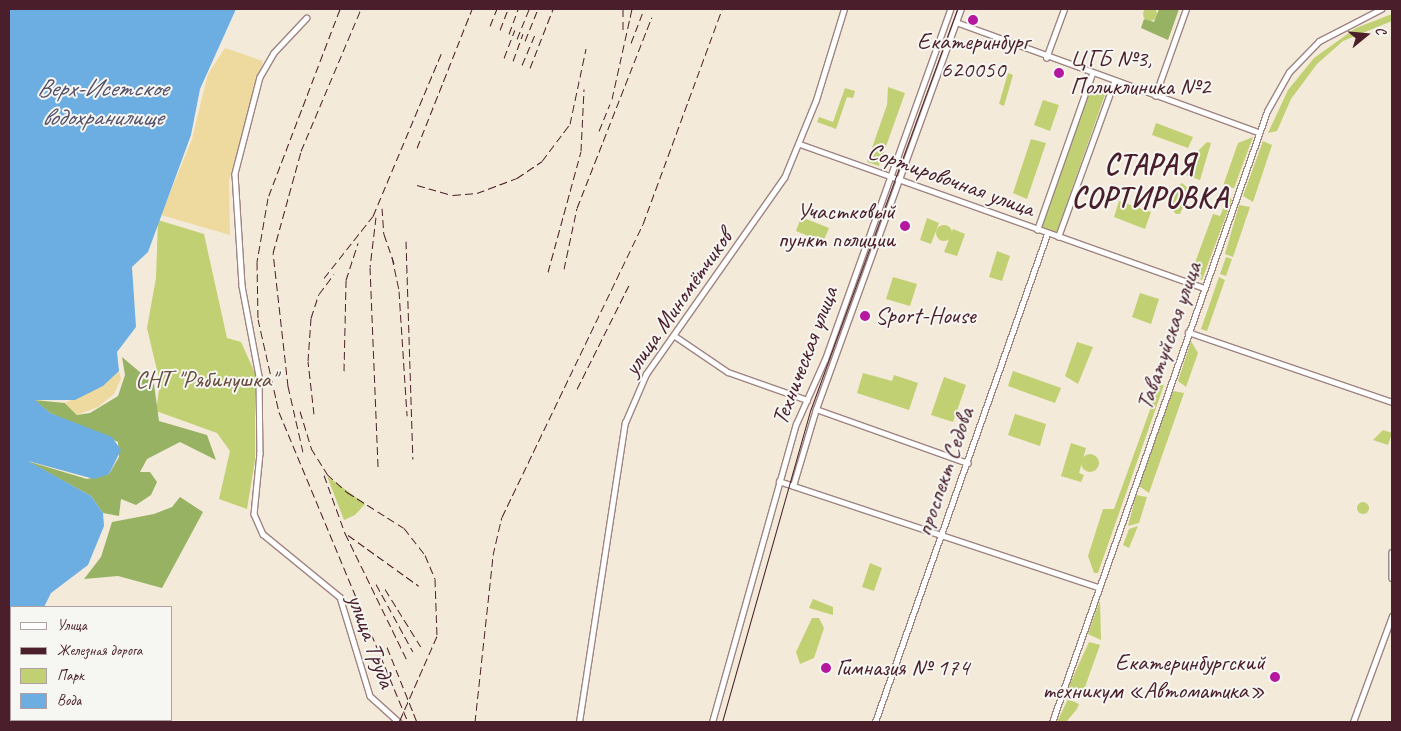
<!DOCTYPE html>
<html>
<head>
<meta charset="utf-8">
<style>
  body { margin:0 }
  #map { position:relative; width:1401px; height:731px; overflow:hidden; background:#f4ead9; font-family:Caveat,sans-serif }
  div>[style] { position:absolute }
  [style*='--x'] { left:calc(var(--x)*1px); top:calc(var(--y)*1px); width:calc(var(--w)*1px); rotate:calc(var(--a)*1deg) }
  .green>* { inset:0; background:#c1d072 }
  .round { border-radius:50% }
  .forest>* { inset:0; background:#98b264 }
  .sand>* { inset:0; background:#eeda9e }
  .water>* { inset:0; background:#6caee1 }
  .roads { filter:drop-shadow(1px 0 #9f8482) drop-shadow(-1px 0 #9f8482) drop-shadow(0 1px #9f8482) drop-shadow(0 -1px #9f8482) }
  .minor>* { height:4.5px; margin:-2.25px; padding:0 2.25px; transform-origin:2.25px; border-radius:2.25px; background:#fff }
  .major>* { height:5px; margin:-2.5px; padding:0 2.5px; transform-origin:2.5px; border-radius:2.5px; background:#fff }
  .tram>* { height:1px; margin:-0.5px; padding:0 0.5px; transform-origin:0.5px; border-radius:0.5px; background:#4a1f2b }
  .rail>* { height:1px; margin-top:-0.5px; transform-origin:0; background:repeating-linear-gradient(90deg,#4a1f2b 0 8px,transparent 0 12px) }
  .dots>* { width:14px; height:14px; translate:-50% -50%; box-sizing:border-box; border:2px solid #f6f6f2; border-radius:50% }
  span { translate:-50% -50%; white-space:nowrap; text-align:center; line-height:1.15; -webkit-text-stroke:4px #f6f6f2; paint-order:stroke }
  .poi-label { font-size:24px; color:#4a1f2b }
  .left { translate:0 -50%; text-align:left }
  .right { translate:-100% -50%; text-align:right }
  .street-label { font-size:24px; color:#4a1f2b }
  .park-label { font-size:24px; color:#684b3d }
  .water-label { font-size:25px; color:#56516b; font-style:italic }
  .district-label { font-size:29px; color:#4a1f2b; font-weight:700; letter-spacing:1px }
  .frame { position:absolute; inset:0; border:10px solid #4a1f2b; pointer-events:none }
  .legend { position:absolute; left:10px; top:606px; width:162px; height:115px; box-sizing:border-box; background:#f6f6f2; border:1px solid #b1a0a2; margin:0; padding:6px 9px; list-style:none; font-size:15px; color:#4a1f2b }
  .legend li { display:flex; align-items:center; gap:10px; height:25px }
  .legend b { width:25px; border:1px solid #b1a0a2 }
  .north { position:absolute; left:1341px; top:10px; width:50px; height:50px; -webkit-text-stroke:4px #f6f6f2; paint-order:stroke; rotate:73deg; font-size:14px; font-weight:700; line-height:20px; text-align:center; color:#4a1f2b }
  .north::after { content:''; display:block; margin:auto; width:18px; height:22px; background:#4a1f2b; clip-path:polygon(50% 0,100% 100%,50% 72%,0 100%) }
</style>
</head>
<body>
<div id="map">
  <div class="green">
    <i class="round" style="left:1143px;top:7px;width:14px;height:14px"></i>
    <i style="clip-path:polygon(1392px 14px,1392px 21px,1343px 41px,1317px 64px,1291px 99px,1277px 131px,1268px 133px,1288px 90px,1314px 58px,1356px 28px)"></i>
    <i style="clip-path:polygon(1008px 73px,1013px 75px,1004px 106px,999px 104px)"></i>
    <i style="clip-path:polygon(1092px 84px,1107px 89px,1056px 234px,1041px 229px)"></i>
    <i style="clip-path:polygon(888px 87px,905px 93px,879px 166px,867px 162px,887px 105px)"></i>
    <i style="clip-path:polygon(845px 88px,855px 91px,853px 98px,847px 97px,836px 129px,817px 122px,819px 117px,833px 122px)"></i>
    <i style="clip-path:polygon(1043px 100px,1059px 105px,1050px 131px,1034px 125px)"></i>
    <i style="clip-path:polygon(1156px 123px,1193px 137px,1188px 148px,1152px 135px)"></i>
    <i style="clip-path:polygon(1253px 137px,1234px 188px,1223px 186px,1238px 143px)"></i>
    <i style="clip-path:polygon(1031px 139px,1046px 143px,1027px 199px,1013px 193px)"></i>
    <i style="clip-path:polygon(1263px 141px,1272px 145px,1253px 202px,1243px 196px)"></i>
    <i style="clip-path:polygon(1207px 142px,1211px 143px,1200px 180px,1186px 175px,1193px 156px)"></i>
    <i style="clip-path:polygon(1182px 183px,1190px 190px,1180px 214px,1176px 214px,1168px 205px,1176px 187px)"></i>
    <i style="clip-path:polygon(1229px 195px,1232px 200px,1202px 280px,1190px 276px,1213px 214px,1220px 216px)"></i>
    <i style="clip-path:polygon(1119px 201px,1151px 212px,1145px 229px,1114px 217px)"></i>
    <i style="clip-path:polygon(1239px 205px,1250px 207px,1233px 257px,1225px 254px)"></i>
    <i style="clip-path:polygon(801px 217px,829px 228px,823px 242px,796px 231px)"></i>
    <i style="clip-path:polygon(927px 218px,939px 223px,931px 244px,920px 240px)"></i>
    <i style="clip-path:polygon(158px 220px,204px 234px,227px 338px,241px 342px,255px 373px,255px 460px,247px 509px,219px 499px,230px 451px,217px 433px,156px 411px,160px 383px,147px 328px,156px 278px)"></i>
    <i class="round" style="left:936px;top:225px;width:16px;height:16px"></i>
    <i style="clip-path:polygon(953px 229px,965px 234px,957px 256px,944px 252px)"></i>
    <i style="clip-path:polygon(997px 251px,1010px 256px,1002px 281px,989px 277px)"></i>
    <i style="clip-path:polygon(1226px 257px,1232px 259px,1226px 276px,1220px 274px)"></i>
    <i style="clip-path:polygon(893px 277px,917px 284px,910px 306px,886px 299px)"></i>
    <i style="clip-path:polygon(1219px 277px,1225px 280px,1207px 331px,1201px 329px)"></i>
    <i style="clip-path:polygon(1140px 293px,1159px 299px,1151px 324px,1132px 317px)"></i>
    <i style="clip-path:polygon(1191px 341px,1198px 353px,1186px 387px,1178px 381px)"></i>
    <i style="clip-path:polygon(1077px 342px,1093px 347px,1078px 384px,1065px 376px)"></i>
    <i style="clip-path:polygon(1013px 371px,1061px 388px,1055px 403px,1008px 386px)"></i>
    <i style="clip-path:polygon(863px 373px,892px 381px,894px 375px,918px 383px,909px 410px,857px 393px)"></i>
    <i style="clip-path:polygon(944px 377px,966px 385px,953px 422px,931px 415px)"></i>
    <i style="clip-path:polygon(1159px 385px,1164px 385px,1098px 573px,1094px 573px,1088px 556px,1103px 509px,1114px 509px)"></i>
    <i style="clip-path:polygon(1173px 391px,1184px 393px,1149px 493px,1139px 486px)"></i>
    <i style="clip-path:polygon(1015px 414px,1046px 424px,1040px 446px,1008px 435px)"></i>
    <i style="clip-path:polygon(1383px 430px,1392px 433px,1388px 445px,1373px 440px)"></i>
    <i style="clip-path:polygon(1071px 443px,1086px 448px,1079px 473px,1084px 475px,1081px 482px,1061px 476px)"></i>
    <i class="round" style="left:1081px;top:454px;width:18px;height:18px"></i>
    <i style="clip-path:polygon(327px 476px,365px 504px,355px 515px,344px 520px)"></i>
    <i style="clip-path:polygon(1136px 495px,1147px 497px,1139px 523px,1128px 526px)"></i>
    <i class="round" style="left:1357px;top:502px;width:12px;height:12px"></i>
    <i style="clip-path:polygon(1138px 526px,1129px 548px,1123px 545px,1129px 529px)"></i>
    <i style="clip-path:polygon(870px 563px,882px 568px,874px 591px,862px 587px)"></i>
    <i style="clip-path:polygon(813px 599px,833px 607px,833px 615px,809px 608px)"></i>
    <i style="clip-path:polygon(1100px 600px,1101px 640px,1088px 634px)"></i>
    <i style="clip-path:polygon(812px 618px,819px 618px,824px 628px,814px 658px,800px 664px,796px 652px)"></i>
    <i style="clip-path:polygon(1089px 642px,1100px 645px,1081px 698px,1067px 690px)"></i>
    <i style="clip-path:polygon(1068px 699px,1079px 704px,1077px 709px,1066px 722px,1057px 722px)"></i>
  </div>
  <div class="forest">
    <i style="clip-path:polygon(1159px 9px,1179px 9px,1168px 40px,1141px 28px,1144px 19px,1154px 22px)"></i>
    <i style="clip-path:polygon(122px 357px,154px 384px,159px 421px,207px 435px,216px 460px,180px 442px,147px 459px,140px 472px,150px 472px,157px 482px,151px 495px,136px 505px,121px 499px,119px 516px,103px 513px,91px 496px,27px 461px,87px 479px,109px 474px,119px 457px,118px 442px,50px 413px,34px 400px,65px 403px,77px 415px,90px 413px,118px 396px,125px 375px)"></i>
    <i style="clip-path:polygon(180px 497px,203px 512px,162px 588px,118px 576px,84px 579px,101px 557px,112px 522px,154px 514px,172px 507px)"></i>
  </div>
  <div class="sand">
    <i style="clip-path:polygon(225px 48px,263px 61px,229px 180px,230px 235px,161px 215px,192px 139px,208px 74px)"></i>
    <i style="clip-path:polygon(119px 371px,121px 379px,114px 394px,98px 407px,77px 415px,65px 403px,103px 386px)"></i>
  </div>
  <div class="water">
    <i style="clip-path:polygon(9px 9px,236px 9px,200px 89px,191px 135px,148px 252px,132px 267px,136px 327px,117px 352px,119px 371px,103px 386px,75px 400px,35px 400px,50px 413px,112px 437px,121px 450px,109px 474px,94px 479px,28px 461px,91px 496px,103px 513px,104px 526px,88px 565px,51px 593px,44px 607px,11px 607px,9px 677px)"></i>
  </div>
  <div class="roads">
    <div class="minor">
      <i style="--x:307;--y:18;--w:48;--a:133.3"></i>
      <i style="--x:274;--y:53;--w:28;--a:120"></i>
      <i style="--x:260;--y:77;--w:100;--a:104.5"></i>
      <i style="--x:235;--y:174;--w:112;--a:86.4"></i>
      <i style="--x:242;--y:286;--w:92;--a:79.3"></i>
      <i style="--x:259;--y:376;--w:77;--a:89.3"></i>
      <i style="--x:260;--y:453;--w:61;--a:95.6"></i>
      <i style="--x:254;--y:514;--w:22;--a:66"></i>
      <i style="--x:263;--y:534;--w:99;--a:39.3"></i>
      <i style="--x:340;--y:597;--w:103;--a:73.1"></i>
      <i style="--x:370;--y:696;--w:39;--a:42"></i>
      <i style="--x:956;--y:22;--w:322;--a:20"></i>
      <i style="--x:1046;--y:58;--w:52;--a:-69.8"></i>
      <i style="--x:1155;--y:96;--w:92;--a:-70.4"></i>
      <i style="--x:800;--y:144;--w:429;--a:19.6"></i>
      <i style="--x:1037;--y:230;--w:165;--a:-70.6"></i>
      <i style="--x:1058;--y:237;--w:165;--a:-70.1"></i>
      <i style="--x:1188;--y:332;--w:216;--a:18.9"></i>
      <i style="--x:675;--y:336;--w:64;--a:34.2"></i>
      <i style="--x:728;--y:372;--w:84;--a:19.5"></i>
      <i style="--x:816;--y:409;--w:161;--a:19.6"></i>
      <i style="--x:779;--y:481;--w:336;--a:18.4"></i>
      <i style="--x:793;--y:486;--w:80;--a:-73.4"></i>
      <i style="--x:816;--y:409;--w:425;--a:-70.1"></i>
      <i style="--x:1392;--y:552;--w:26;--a:90"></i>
      <i style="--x:579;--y:722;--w:303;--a:-81.3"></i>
      <i style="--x:625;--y:423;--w:53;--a:-66.8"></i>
      <i style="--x:646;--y:374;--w:240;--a:-54.9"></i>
      <i style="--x:784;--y:178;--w:84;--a:-67.7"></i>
      <i style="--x:816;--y:100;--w:95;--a:-72.9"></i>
      <i style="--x:875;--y:722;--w:517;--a:-70.58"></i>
      <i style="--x:1353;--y:722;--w:113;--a:-69.8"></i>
    </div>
    <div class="major">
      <i style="--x:712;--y:722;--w:310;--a:-74.3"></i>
      <i style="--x:796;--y:424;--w:71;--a:-66"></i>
      <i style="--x:825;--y:359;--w:372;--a:-70.3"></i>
      <i style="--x:1052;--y:722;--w:648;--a:-70.61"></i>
      <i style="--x:1267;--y:111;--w:45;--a:-60.6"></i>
      <i style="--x:1289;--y:72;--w:43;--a:-45.9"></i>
      <i style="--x:1319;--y:41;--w:70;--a:-27.3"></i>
    </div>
  </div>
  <div class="tram">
    <i style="--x:722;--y:722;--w:323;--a:-74.2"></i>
    <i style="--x:810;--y:411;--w:428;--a:-69.9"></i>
  </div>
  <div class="rail">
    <i style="--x:340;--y:9;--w:202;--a:110.9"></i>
    <i style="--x:268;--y:198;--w:65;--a:99.8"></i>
    <i style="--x:257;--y:262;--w:57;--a:89"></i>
    <i style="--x:258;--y:319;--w:95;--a:77.3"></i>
    <i style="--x:279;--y:412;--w:336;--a:67.4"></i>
    <i style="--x:623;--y:9;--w:21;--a:90"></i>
    <i style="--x:490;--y:26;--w:18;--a:-68"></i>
    <i style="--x:500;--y:30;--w:22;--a:-69"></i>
    <i style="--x:509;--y:34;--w:27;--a:-70"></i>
    <i style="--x:517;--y:39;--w:32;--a:-68"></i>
    <i style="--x:525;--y:41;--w:35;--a:-68"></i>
    <i style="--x:631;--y:43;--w:36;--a:-69"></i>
    <i style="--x:504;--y:58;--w:30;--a:-69"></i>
    <i style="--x:513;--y:61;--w:29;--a:-70"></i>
    <i style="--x:522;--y:65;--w:34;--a:-67"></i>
    <i style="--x:530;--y:68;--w:63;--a:-68.7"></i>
    <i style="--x:612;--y:99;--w:92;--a:-77.5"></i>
    <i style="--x:599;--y:131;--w:29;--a:-68"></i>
    <i style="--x:417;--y:148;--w:149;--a:-68.4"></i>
    <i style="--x:417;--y:185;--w:37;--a:16"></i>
    <i style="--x:453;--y:195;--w:24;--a:-5"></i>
    <i style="--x:477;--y:193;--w:43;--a:-20.6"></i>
    <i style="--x:517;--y:178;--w:30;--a:-34"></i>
    <i style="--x:542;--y:161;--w:46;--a:-52.9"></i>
    <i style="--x:570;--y:124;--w:77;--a:-78"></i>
    <i style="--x:382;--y:208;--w:26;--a:86"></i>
    <i style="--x:384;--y:234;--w:31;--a:71"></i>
    <i style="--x:376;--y:217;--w:50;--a:96.8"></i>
    <i style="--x:370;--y:267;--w:201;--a:87.7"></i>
    <i style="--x:406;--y:241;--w:218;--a:88.2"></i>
    <i style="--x:392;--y:257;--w:35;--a:78"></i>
    <i style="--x:399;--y:291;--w:125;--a:86.3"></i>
    <i style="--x:564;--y:269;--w:62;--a:-78"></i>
    <i style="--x:577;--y:208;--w:205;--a:-68.6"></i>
    <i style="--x:548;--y:272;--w:125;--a:-74.7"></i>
    <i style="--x:581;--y:151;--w:62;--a:-87.2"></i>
    <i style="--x:324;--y:278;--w:79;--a:-51.7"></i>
    <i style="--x:373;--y:216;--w:176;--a:-67.2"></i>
    <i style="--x:344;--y:371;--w:91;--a:-88.7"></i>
    <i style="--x:346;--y:280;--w:39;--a:-72"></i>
    <i style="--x:577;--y:389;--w:119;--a:-63.4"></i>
    <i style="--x:300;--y:411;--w:39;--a:73"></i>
    <i style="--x:311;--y:448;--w:31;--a:58"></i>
    <i style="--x:327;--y:474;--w:27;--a:42"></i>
    <i style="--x:347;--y:492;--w:67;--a:32.3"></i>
    <i style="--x:404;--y:528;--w:34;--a:52"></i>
    <i style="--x:425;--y:555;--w:26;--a:67"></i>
    <i style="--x:435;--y:579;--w:57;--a:88"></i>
    <i style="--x:437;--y:636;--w:94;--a:113.8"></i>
    <i style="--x:314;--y:414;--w:53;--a:-96.5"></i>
    <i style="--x:308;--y:361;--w:43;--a:-86"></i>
    <i style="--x:311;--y:318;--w:25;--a:-72"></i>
    <i style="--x:319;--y:294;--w:25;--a:-53"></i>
    <i style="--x:303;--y:452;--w:68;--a:-102.8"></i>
    <i style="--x:288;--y:386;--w:134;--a:-96.4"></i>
    <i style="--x:273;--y:253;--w:106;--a:-74.6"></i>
    <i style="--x:301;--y:151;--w:154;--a:-67.1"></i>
    <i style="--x:324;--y:475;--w:62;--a:70.1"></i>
    <i style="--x:345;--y:533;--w:144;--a:64"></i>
    <i style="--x:348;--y:535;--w:87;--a:35.7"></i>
    <i style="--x:376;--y:584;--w:77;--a:61.4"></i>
    <i style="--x:385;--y:589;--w:68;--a:58.2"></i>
    <i style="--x:387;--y:647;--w:81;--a:68.2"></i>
    <i style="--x:475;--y:722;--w:168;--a:-83.8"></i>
    <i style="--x:493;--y:555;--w:39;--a:-77"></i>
    <i style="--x:502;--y:517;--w:325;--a:-64.3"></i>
    <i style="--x:643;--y:224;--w:229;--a:-69.8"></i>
  </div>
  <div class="dots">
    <i style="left:973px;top:20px;background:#b5179e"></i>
    <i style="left:1059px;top:73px;background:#b5179e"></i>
    <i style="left:905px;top:226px;background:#b5179e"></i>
    <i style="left:865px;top:316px;background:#b5179e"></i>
    <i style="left:826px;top:668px;background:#b5179e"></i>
    <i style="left:1275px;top:677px;background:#b5179e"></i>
  </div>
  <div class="poi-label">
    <span style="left:973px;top:56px">Екатеринбург<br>620050</span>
    <span class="left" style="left:1070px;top:73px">ЦГБ №3,<br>Поликлиника №2</span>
    <span class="right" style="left:895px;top:226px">Участковый<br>пункт полиции</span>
    <span class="left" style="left:875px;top:316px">Sport-House</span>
    <span class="right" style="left:1265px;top:677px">Екатеринбургский<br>техникум «Автоматика»</span>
    <span class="left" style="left:836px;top:668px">Гимназия № 174</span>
  </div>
  <div class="street-label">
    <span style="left:951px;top:180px;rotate:20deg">Сортировочная улица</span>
    <span style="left:678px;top:303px;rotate:-55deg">улица Миномётчиков</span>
    <span style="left:1169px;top:336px;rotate:-71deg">Таватуйская улица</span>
    <span style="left:805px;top:356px;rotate:-69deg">Техническая улица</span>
    <span style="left:945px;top:472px;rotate:-71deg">проспект Седова</span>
    <span style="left:371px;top:641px;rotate:70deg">улица Труда</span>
  </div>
  <div class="park-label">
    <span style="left:206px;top:380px">СНТ "Рябинушка"</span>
  </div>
  <div class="water-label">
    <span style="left:102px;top:103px">Верх-Исетское<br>водохранилище</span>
  </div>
  <div class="district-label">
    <span style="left:1150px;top:181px">СТАРАЯ<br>СОРТИРОВКА</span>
  </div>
  <div class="frame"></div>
  <ul class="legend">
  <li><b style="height:6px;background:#fff"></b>Улица</li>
  <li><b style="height:6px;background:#4a1f2b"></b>Железная дорога</li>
  <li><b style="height:14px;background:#c1d072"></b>Парк</li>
  <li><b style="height:14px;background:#6caee1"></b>Вода</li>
  </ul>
  <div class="north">С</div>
</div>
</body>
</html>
